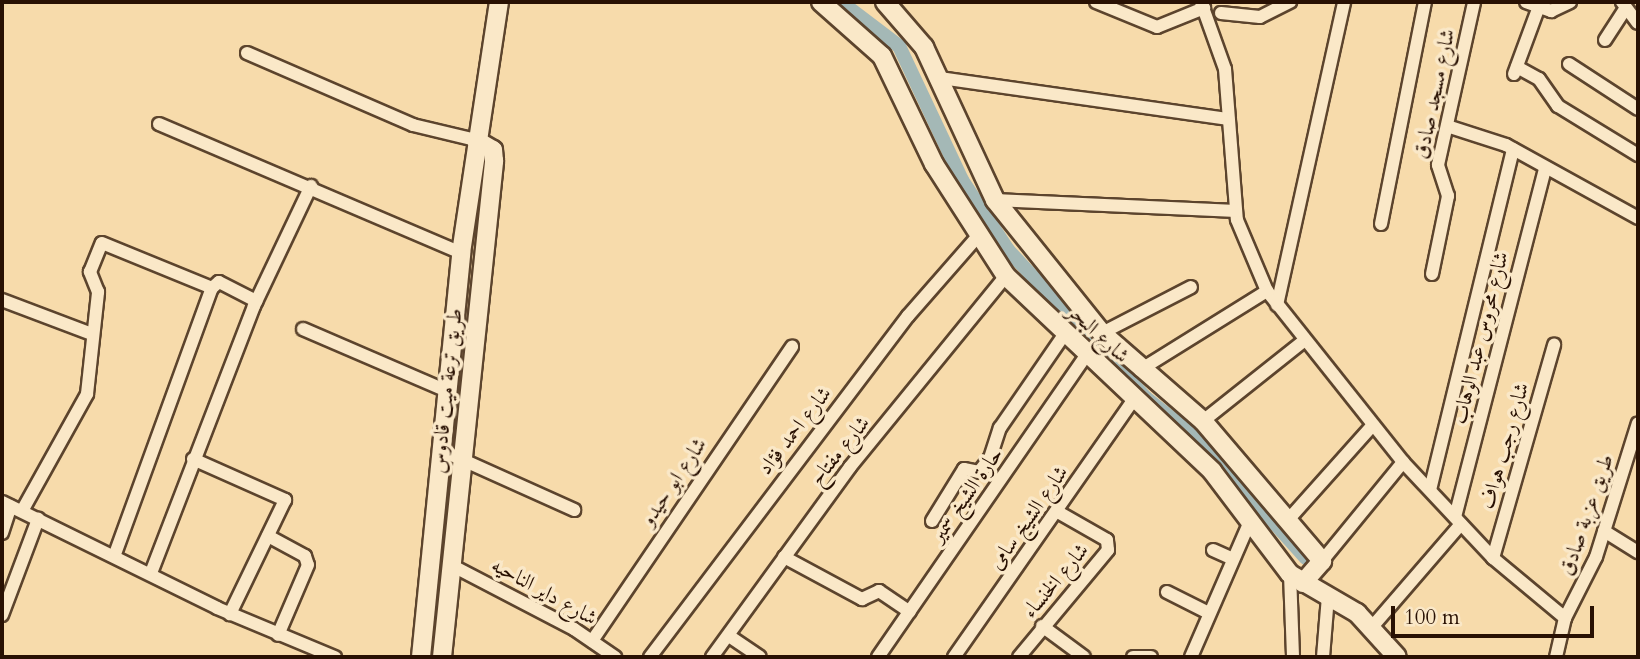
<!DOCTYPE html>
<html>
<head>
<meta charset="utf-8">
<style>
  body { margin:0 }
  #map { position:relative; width:1640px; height:659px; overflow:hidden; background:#f7dbab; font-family:Cardo,Amiri,serif }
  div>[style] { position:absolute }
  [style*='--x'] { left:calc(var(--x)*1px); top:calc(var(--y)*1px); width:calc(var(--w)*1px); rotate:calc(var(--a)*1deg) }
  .canal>* { height:14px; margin:-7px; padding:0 7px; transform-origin:7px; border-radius:7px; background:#a4b8b6 }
  .roads { filter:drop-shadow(2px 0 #5c442d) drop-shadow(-2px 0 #5c442d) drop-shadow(0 2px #5c442d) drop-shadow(0 -2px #5c442d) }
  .street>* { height:12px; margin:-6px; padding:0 6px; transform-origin:6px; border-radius:6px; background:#fae8c8 }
  .secondary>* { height:18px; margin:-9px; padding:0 9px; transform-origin:9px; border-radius:9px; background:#fae8c8 }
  span { translate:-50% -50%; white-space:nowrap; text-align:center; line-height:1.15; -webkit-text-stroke:7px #fae8c8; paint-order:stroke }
  .street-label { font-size:21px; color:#291103 }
  .frame { position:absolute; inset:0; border:4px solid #291103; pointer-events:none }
  .scale { position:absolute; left:1391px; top:606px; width:203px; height:32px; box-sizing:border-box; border:4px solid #291103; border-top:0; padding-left:9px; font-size:21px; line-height:24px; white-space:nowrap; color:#291103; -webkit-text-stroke:5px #fae8c8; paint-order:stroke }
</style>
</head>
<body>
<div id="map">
  <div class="canal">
    <i style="--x:841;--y:2;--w:73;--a:37.2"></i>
    <i style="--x:899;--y:46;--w:148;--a:64.8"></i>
    <i style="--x:962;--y:180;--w:84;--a:56.7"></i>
    <i style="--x:1008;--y:250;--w:202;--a:47"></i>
    <i style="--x:1146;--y:398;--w:73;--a:38.3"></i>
    <i style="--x:1203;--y:443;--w:154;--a:48.2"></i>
  </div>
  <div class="roads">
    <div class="street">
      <i style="--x:1096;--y:2;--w:66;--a:22.3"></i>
      <i style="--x:1157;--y:27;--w:51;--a:-22"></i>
      <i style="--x:1201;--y:2;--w:71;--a:70.3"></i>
      <i style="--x:1225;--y:69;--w:151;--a:85.5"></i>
      <i style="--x:1237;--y:220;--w:77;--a:67.1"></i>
      <i style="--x:1267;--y:291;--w:218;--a:51.5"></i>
      <i style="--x:1403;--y:462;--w:132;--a:46.8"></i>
      <i style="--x:1493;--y:558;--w:94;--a:39.8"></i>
      <i style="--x:1526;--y:2;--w:27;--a:20"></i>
      <i style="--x:1551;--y:11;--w:21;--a:-25"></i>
      <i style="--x:1622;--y:2;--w:26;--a:53"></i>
      <i style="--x:1221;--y:13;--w:39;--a:6"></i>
      <i style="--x:1260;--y:17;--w:34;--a:-27"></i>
      <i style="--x:1605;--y:40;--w:38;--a:-57"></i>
      <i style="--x:247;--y:53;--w:181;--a:23.4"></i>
      <i style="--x:413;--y:125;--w:65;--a:13.4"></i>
      <i style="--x:1569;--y:64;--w:82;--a:33.1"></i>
      <i style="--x:1517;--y:67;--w:25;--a:29"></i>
      <i style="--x:1539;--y:79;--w:33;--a:55"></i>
      <i style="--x:1558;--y:106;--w:94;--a:31.5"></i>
      <i style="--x:1514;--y:74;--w:69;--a:-69.7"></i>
      <i style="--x:940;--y:78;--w:291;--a:8.1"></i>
      <i style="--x:159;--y:124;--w:328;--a:23.1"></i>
      <i style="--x:1447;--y:126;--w:62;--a:17.9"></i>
      <i style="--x:1506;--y:145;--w:151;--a:28.9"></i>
      <i style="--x:995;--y:200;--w:241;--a:2.6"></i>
      <i style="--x:1381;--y:224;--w:226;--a:-78.8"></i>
      <i style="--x:1432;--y:274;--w:80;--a:-78.4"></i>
      <i style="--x:1448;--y:196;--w:33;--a:-108"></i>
      <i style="--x:1438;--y:165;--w:167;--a:-77.5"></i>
      <i style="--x:2;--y:300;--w:96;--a:20.7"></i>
      <i style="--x:1277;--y:305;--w:310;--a:-77.5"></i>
      <i style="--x:303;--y:329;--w:159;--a:23.3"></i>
      <i style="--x:1102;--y:333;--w:100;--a:-27.3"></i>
      <i style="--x:1140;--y:370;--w:150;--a:-31.9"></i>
      <i style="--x:1203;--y:421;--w:130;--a:-38.5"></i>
      <i style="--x:443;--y:451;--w:144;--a:24.2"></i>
      <i style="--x:193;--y:459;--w:101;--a:24"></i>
      <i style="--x:285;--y:500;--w:127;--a:115.8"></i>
      <i style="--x:1430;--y:490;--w:351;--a:-76.3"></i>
      <i style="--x:2;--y:502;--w:240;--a:26.2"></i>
      <i style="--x:217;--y:608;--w:128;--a:22.6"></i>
      <i style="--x:22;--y:511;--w:134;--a:-60.9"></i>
      <i style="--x:87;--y:394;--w:103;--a:-83.8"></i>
      <i style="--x:98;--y:292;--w:22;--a:-112"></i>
      <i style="--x:90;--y:272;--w:31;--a:-68"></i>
      <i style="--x:102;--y:243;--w:119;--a:22.2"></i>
      <i style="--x:212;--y:288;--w:9;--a:-41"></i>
      <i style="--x:219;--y:282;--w:42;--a:27.2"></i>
      <i style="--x:1455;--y:517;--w:360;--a:-75.5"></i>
      <i style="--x:1288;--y:520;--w:126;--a:-48.2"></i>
      <i style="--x:932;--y:521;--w:61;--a:-58.4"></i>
      <i style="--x:964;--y:469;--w:15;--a:11"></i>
      <i style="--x:979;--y:472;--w:18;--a:-52"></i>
      <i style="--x:990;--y:458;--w:32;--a:-72"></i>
      <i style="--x:1000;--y:428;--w:113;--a:-55.5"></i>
      <i style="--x:1604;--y:531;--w:40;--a:32"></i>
      <i style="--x:2;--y:533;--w:28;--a:-72"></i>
      <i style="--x:268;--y:536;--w:42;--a:28.4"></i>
      <i style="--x:305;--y:556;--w:9;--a:72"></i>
      <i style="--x:308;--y:565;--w:76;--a:113.2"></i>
      <i style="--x:1213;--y:550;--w:22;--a:24"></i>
      <i style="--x:115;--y:554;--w:283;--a:-70"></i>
      <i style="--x:784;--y:557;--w:89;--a:28.3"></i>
      <i style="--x:862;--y:599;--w:19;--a:-25"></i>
      <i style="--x:879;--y:591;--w:37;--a:34"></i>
      <i style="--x:1493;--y:558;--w:222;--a:-74"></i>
      <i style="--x:1322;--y:561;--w:128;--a:-50.7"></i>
      <i style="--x:451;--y:565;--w:139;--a:27.5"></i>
      <i style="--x:574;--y:629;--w:50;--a:34.3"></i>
      <i style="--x:151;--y:573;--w:286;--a:-68.9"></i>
      <i style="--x:254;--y:306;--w:133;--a:-64.6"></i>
      <i style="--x:1290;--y:574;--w:83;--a:87.9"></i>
      <i style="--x:1167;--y:592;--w:47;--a:26.6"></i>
      <i style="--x:2;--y:615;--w:103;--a:-69.4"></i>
      <i style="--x:1042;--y:626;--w:52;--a:36.4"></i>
      <i style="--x:1372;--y:627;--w:136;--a:-49.2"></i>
      <i style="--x:729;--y:636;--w:37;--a:34"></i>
      <i style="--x:592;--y:641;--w:356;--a:-55.8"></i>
      <i style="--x:650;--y:657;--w:428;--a:-52.9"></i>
      <i style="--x:908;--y:316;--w:108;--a:-48.8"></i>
      <i style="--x:712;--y:657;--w:235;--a:-54"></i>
      <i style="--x:850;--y:467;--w:247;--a:-50.8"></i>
      <i style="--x:878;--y:657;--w:368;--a:-55.4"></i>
      <i style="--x:954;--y:657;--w:315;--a:-55.1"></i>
      <i style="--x:1019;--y:657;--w:139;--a:-50.2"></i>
      <i style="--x:1108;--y:550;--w:10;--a:-96"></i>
      <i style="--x:1107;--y:540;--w:56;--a:-150.3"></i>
      <i style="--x:1133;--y:657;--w:18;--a:0"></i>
      <i style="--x:1191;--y:657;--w:148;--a:-66.5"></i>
      <i style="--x:1323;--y:657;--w:61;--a:-85.3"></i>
      <i style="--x:1556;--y:657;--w:40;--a:-77"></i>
      <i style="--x:1565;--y:618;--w:68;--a:-63.1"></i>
      <i style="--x:1596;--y:557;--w:140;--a:-72.6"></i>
    </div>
    <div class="secondary">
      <i style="--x:821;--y:2;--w:81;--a:41.5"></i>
      <i style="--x:882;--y:56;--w:120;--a:64.3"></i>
      <i style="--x:934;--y:164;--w:133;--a:57.3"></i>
      <i style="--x:1006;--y:276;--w:284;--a:43.4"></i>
      <i style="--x:1212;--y:471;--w:129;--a:52.9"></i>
      <i style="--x:1290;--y:574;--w:78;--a:30.2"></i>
      <i style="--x:1357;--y:613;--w:59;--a:47.7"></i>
      <i style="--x:885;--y:2;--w:60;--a:49.1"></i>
      <i style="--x:924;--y:47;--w:169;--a:65.1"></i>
      <i style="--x:995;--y:200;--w:171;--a:51.2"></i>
      <i style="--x:1102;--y:333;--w:134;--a:41.1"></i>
      <i style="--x:1203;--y:421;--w:184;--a:49.6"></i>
      <i style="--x:1322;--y:561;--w:29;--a:131"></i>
      <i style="--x:421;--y:657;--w:406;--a:-84.3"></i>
      <i style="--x:461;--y:253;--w:254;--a:-81.4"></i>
      <i style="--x:442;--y:657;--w:499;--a:-84"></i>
      <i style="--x:494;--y:161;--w:11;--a:-95"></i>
      <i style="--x:493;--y:150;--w:20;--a:-150"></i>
    </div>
  </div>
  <div class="street-label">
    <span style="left:1435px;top:94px;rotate:-78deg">شارع مسجد صادق</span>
    <span style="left:1098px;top:334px;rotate:43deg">شارع البحر</span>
    <span style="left:1481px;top:338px;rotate:-76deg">شارع محروس عبد الوهاب</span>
    <span style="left:447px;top:391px;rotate:-84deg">طريق ترعة ميت قادوس</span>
    <span style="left:795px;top:431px;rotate:-52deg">شارع احمد فؤاد</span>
    <span style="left:1505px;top:446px;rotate:-74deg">شارع رجب هواف</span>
    <span style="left:840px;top:451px;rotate:-51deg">شارع مفتاح</span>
    <span style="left:674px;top:482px;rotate:-56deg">شارع ابو حيدو</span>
    <span style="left:967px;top:495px;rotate:-55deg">حارة الشيخ سمير</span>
    <span style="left:1587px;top:515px;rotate:-71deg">طريق عزبة صادق</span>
    <span style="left:1029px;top:518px;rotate:-55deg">شارع الشيخ سامى</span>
    <span style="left:1056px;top:581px;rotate:-50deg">شارع الخنساء</span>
    <span style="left:544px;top:592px;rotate:29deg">شارع داير الناحيه</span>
  </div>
  <div class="frame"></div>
  <div class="scale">100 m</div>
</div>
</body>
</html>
